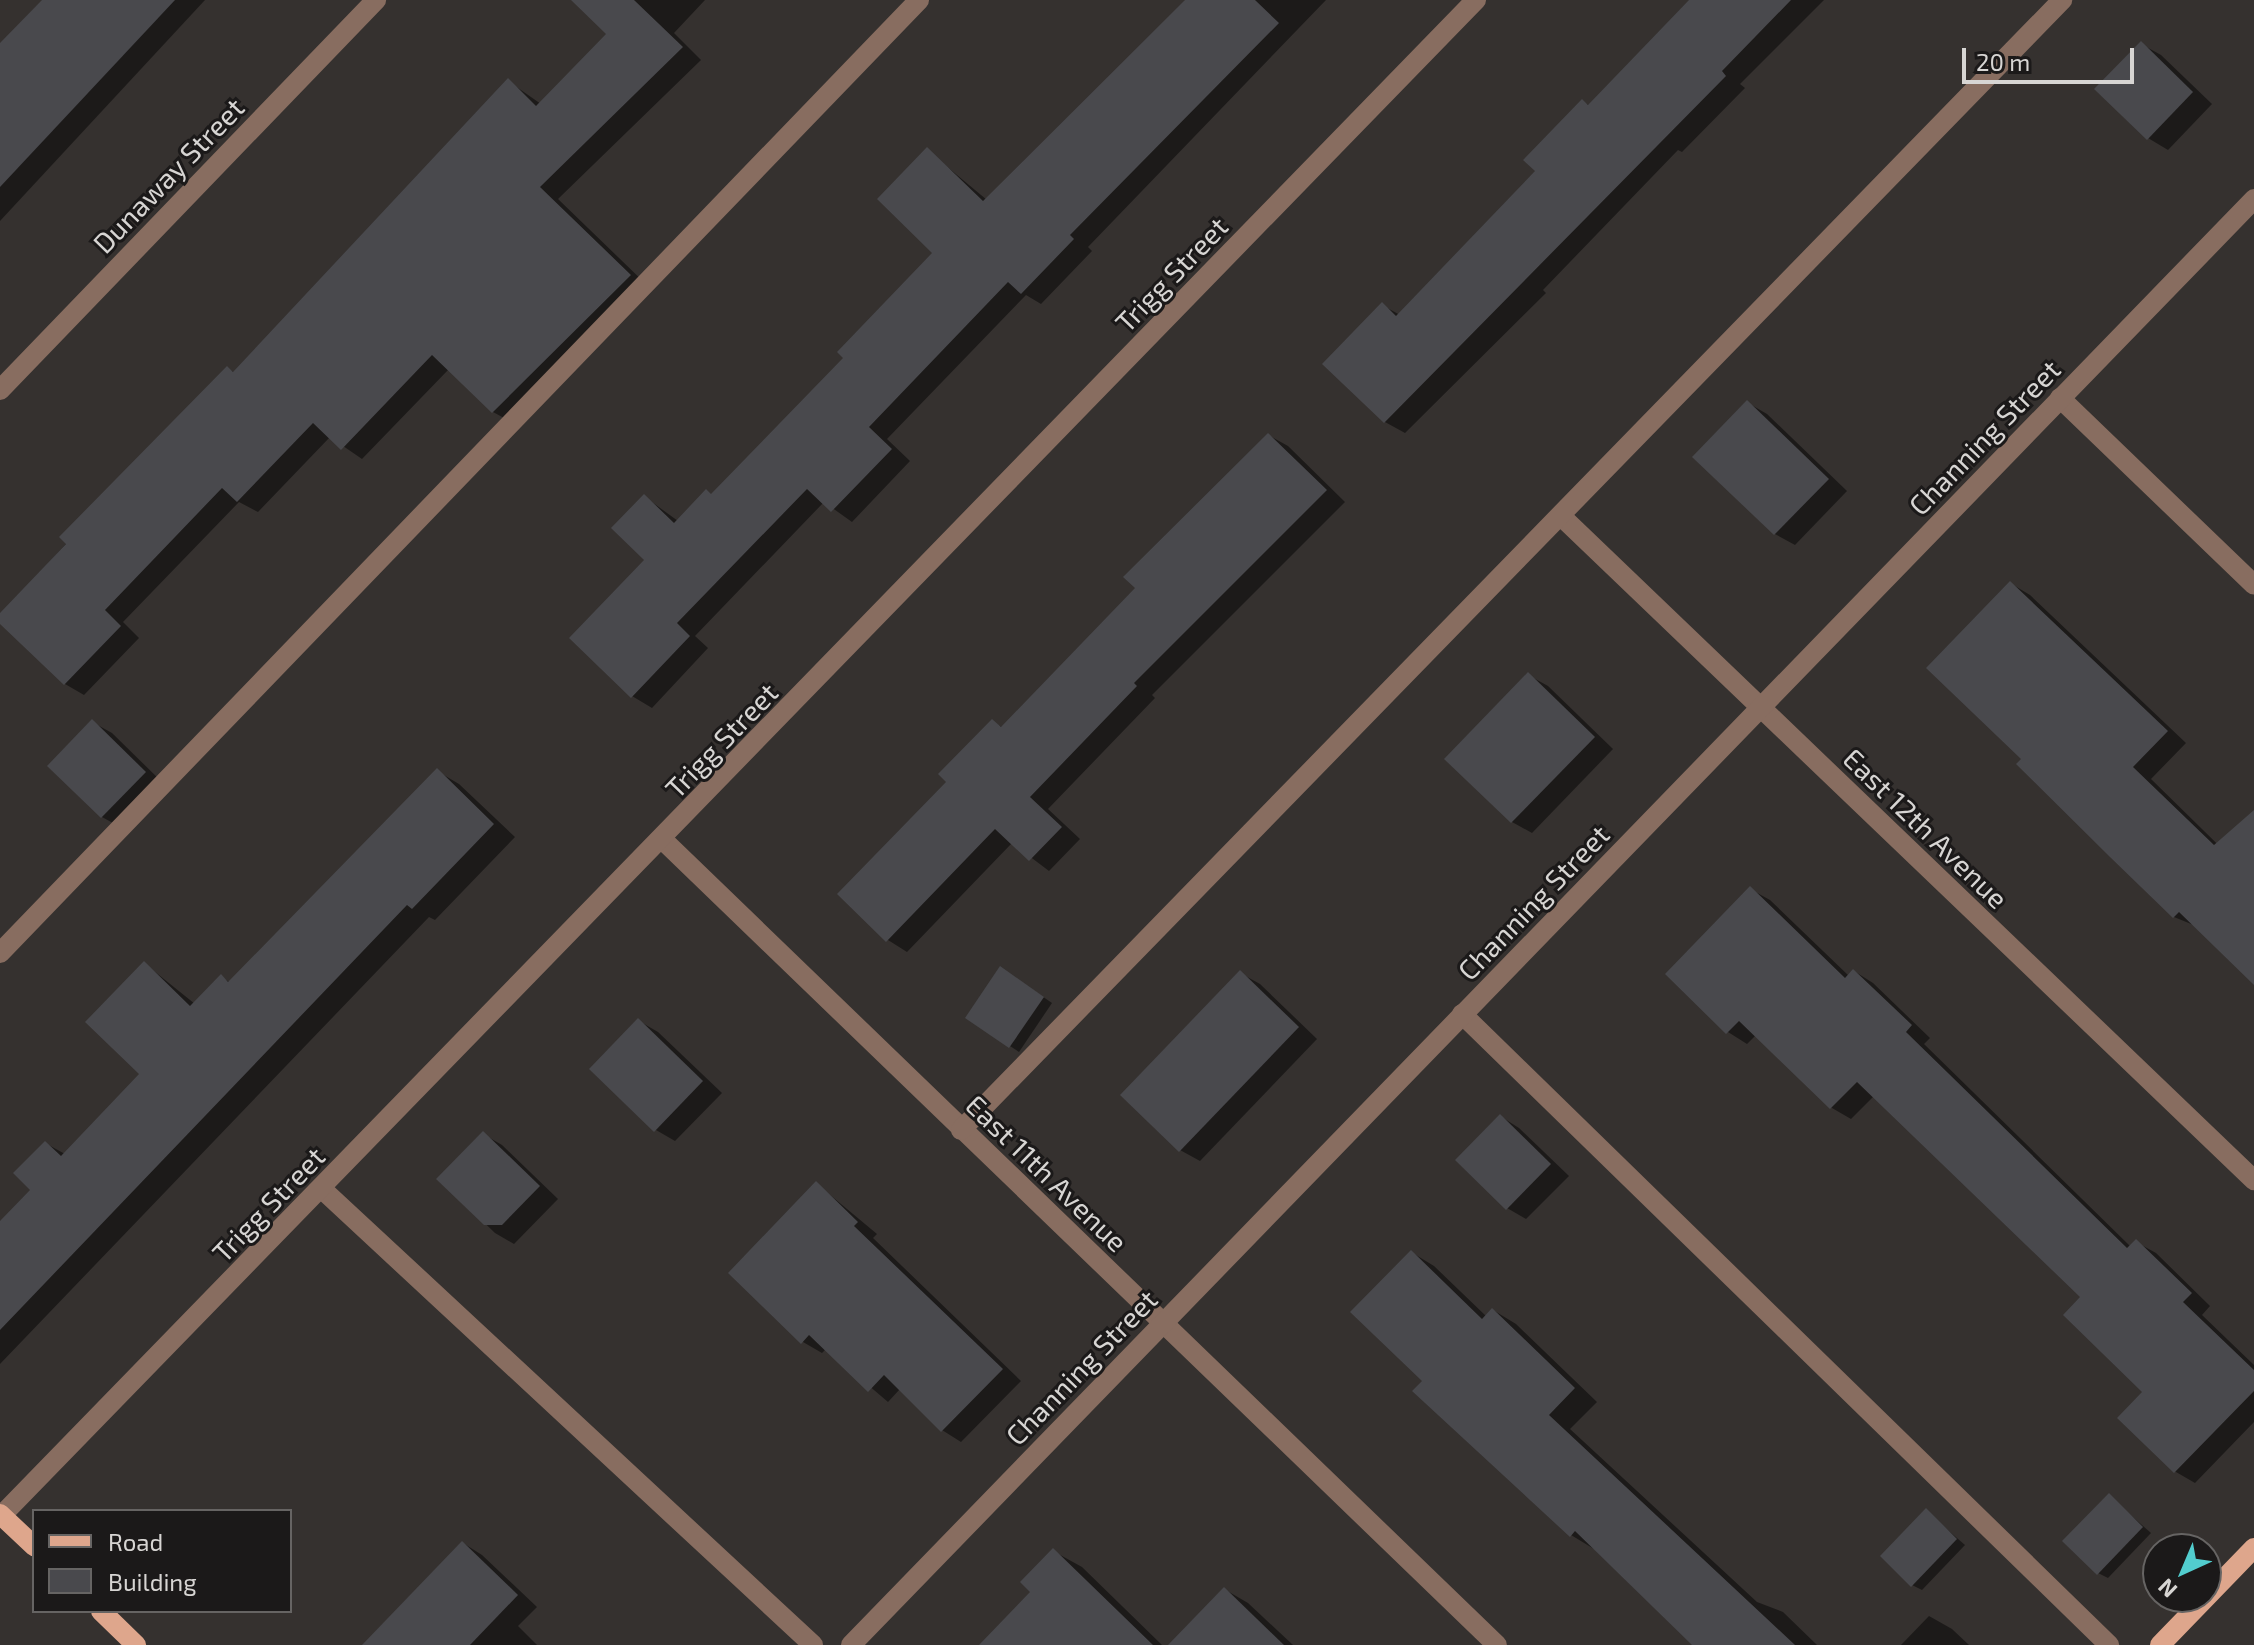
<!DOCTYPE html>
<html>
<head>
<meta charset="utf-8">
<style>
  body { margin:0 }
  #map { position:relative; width:2254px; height:1645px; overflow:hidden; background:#35312f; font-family:"Exo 2",sans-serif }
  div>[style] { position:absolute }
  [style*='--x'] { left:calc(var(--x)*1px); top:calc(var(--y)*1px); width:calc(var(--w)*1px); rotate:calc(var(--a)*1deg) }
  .shadow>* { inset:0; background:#0007 }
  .building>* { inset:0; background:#49494d }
  .minor>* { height:20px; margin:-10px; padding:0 10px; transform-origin:10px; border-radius:10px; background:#886d60 }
  .major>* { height:20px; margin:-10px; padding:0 10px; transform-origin:10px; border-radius:10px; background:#dea68c }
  span { translate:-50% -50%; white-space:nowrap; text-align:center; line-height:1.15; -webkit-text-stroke:6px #1b1919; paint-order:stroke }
  .street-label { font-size:28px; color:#d7d5d3 }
  .legend { position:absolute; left:32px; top:1509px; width:260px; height:104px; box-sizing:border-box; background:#1b1919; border:2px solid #666463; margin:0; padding:10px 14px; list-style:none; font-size:24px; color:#d7d5d3 }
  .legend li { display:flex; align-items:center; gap:16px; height:40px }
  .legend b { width:40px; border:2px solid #666463 }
  .north { position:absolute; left:2142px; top:1533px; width:80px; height:80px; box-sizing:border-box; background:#1b1919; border:2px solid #666463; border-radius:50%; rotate:224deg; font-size:22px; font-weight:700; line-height:32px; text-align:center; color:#d7d5d3 }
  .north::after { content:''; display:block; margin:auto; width:28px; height:36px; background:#52cdce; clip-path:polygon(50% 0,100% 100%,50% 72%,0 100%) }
  .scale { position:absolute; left:1962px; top:48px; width:172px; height:36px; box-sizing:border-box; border:4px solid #d7d5d3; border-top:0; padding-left:10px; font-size:24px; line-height:28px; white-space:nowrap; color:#d7d5d3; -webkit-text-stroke:6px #1b1919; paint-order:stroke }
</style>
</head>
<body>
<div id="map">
  <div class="shadow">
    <i style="clip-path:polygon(47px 0,205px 0,0 221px,0 48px)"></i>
    <i style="clip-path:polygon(591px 0,705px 0,674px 33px,701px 60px,558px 199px,649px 287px,513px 423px,493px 412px,449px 369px,362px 459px,330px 437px,258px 512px,239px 502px,123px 622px,139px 638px,84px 695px,65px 684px,0 616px,227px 368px,235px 373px,508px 81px,541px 104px,609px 34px)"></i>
    <i style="clip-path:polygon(1187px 0,1326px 0,1088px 247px,1092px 251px,1041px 304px,1026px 295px,887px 439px,910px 461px,852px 522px,824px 502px,695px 636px,708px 648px,652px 708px,632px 696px,647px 560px,645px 497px,678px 521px,713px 495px,846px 358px,935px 253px,927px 150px,987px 200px)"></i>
    <i style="clip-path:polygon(1692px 0,1824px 0,1740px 84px,1745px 88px,1682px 152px,1678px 150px,1543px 290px,1546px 293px,1405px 433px,1385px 422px,1325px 364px,1382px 305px,1400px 315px,1538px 171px,1582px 101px,1590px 106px)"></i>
    <i style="clip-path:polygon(2141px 44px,2161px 55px,2212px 104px,2168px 150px,2148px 138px)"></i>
    <i style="clip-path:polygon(1748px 403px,1767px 414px,1847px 491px,1795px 545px,1775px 534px)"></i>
    <i style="clip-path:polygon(1268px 435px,1288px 446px,1345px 502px,1152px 695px,1155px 698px,1048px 809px,1080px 839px,1049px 871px,1012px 843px,907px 952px,888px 940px,840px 894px,949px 782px,992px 721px,1003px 728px,1138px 588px)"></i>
    <i style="clip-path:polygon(2010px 583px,2030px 595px,2186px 743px,2151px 779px,2254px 880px,2254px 981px,2196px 926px,2174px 917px,2024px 759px)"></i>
    <i style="clip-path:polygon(1528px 675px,1548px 686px,1613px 749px,1532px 833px,1512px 822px,1447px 759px)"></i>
    <i style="clip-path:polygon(92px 722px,112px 733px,164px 784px,122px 828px,102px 817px,50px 766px)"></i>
    <i style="clip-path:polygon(437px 771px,459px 784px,515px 837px,435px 920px,429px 917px,0 1364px,0 1224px,33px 1190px,45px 1143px,65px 1154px,142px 1074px,144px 963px,195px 1004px,221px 977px,231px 983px)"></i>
    <i style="clip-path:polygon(1750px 889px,1770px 900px,1849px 976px,1854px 971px,1873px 983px,1930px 1038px,1924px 1044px,2131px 1247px,2136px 1242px,2156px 1253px,2210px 1306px,2202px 1315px,2254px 1365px,2254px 1422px,2195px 1483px,2176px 1472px,2120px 1418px,2145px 1392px,2083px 1297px,1874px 1096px,1851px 1119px,1832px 1108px,1756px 1035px,1747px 1044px,1728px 1032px,1667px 974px)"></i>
    <i style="clip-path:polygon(1240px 973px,1260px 984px,1317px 1039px,1200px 1161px,1180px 1150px)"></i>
    <i style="clip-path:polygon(1010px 974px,1052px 1003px,1019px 1052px,1010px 1046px)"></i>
    <i style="clip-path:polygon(639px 1021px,658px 1032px,722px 1093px,675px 1141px,656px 1130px)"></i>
    <i style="clip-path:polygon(1500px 1116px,1519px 1128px,1569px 1176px,1526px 1219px,1507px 1208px)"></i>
    <i style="clip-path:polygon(483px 1134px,502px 1145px,558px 1199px,514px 1244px,495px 1233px,439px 1179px)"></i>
    <i style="clip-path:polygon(817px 1184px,877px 1234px,873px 1238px,1021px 1381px,961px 1442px,942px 1430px,900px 1389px,888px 1402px,826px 1349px,822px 1353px,803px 1342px)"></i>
    <i style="clip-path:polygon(1411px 1252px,1434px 1266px,1487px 1317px,1493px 1310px,1516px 1324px,1597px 1402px,1570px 1429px,1757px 1602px,1783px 1612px,1817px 1645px,1693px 1645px,1594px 1549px,1571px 1535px,1425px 1381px)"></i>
    <i style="clip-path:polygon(2109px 1496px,2151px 1533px,2108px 1578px,2098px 1573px)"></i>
    <i style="clip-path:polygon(1926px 1511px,1965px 1545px,1922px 1590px,1912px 1585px)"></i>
    <i style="clip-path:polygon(463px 1543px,482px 1555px,537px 1607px,518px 1626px,537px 1645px,394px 1645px)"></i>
    <i style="clip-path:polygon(1053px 1551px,1082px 1567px,1162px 1645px,981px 1645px,1033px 1592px)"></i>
    <i style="clip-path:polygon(1224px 1589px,1248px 1603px,1293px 1645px,1179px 1645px)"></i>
    <i style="clip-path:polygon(1929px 1616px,1952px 1629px,1969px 1645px,1901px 1645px)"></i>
  </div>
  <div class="building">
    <i style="clip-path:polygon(42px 0,175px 0,0 187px,0 43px)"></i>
    <i style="clip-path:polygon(571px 0,634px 0,683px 47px,540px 187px,631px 275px,492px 413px,432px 355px,341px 450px,313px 423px,237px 502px,222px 488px,105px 610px,121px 626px,64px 685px,0 624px,0 613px,66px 544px,59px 537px,227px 366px,233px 372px,508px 78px,536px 106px,606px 34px)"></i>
    <i style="clip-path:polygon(1185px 0,1255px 0,1279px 23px,1070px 235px,1074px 239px,1021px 294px,1008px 282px,869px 427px,892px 449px,831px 512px,807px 489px,677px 623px,690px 636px,631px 698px,569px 638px,644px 560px,611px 528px,644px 494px,674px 523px,706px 489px,711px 494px,843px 358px,837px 352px,932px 253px,877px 199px,927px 147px,983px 201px)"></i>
    <i style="clip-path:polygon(1689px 0,1791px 0,1722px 71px,1726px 76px,1384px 423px,1322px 364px,1382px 302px,1396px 316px,1535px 171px,1523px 160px,1582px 99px,1588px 105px)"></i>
    <i style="clip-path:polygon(2141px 41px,2193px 92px,2147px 140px,2094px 89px)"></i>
    <i style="clip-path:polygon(1747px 400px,1829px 479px,1774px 535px,1692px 457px)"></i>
    <i style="clip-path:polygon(1268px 433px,1327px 490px,1134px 683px,1137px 686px,1030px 797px,1062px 827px,1029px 861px,995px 829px,886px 942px,837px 894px,946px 782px,938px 774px,992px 719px,1001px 727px,1135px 588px,1123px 577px)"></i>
    <i style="clip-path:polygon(2010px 581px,2168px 731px,2133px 767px,2214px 845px,2254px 810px,2254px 985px,2179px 912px,2173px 918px,2110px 857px,2016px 764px,2021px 759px,1926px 668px)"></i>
    <i style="clip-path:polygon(1528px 672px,1595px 737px,1511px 823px,1444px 759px)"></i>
    <i style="clip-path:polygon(92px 719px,146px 772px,101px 818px,47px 766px)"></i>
    <i style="clip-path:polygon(437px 768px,494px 824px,412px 909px,407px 905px,0 1330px,0 1221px,30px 1190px,13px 1173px,45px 1141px,61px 1156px,139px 1074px,85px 1022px,144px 961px,190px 1006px,221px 974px,228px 982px)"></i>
    <i style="clip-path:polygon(1750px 886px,1845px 978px,1853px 969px,1912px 1025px,1906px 1032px,2127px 1248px,2136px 1239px,2192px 1293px,2183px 1302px,2254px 1370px,2254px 1391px,2174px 1473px,2117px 1418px,2142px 1392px,2063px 1315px,2080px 1297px,1857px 1082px,1830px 1109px,1739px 1021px,1726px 1034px,1665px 974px)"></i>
    <i style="clip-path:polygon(1000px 966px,1044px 997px,1009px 1048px,965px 1018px)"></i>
    <i style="clip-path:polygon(1240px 970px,1299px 1027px,1179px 1152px,1120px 1095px)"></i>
    <i style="clip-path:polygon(638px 1018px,703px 1081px,654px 1132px,589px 1069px)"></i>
    <i style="clip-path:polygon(1500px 1114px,1551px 1164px,1506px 1210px,1455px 1160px)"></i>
    <i style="clip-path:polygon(483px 1131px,540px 1186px,502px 1225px,484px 1225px,436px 1179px)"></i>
    <i style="clip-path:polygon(816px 1181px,858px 1222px,854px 1226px,1003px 1369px,941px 1432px,884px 1375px,868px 1392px,809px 1335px,801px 1344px,728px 1273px)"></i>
    <i style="clip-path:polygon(1411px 1250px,1482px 1319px,1492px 1308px,1575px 1388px,1549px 1415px,1795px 1645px,1692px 1645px,1575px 1531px,1570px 1537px,1412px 1391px,1422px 1381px,1350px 1312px)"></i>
    <i style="clip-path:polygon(2109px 1493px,2143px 1527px,2097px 1575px,2062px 1541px)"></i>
    <i style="clip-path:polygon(1926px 1508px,1957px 1539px,1911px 1587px,1880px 1556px)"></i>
    <i style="clip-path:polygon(462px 1541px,518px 1595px,470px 1645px,362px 1645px)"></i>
    <i style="clip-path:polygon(1053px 1548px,1153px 1645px,979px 1645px,1030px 1592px,1020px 1582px)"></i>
    <i style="clip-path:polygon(1224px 1587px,1284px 1645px,1168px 1645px)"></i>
  </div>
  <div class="minor">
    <i style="--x:0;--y:390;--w:542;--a:-46.05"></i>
    <i style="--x:2060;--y:398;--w:269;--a:43.9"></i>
    <i style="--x:1561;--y:516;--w:960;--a:43.78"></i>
    <i style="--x:663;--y:840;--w:1159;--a:43.99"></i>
    <i style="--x:0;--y:953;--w:1324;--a:-46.04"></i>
    <i style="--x:1462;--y:1014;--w:904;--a:44.28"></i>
    <i style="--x:961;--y:1130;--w:1578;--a:-45.74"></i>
    <i style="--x:322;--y:1189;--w:670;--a:42.88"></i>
    <i style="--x:2;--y:1515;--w:2114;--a:-45.79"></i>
    <i style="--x:851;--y:1645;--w:2015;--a:-45.86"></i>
  </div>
  <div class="major">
    <i style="--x:0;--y:1514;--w:47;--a:43.3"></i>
    <i style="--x:101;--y:1611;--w:49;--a:44.2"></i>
    <i style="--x:2160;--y:1645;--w:135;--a:-45.9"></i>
  </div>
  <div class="street-label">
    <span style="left:168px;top:175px;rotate:-46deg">Dunaway Street</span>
    <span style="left:1171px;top:274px;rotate:-46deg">Trigg Street</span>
    <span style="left:1984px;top:437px;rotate:-46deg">Channing Street</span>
    <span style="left:721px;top:740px;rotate:-46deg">Trigg Street</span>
    <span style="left:1926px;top:828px;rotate:44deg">East 12th Avenue</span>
    <span style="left:1533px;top:902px;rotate:-46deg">Channing Street</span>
    <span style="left:1047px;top:1173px;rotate:44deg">East 11th Avenue</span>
    <span style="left:268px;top:1204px;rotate:-46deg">Trigg Street</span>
    <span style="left:1081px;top:1367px;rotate:-46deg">Channing Street</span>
  </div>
  <ul class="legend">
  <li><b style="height:10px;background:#dea68c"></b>Road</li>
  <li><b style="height:22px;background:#49494d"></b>Building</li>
  </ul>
  <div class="north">N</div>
  <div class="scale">20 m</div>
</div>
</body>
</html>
